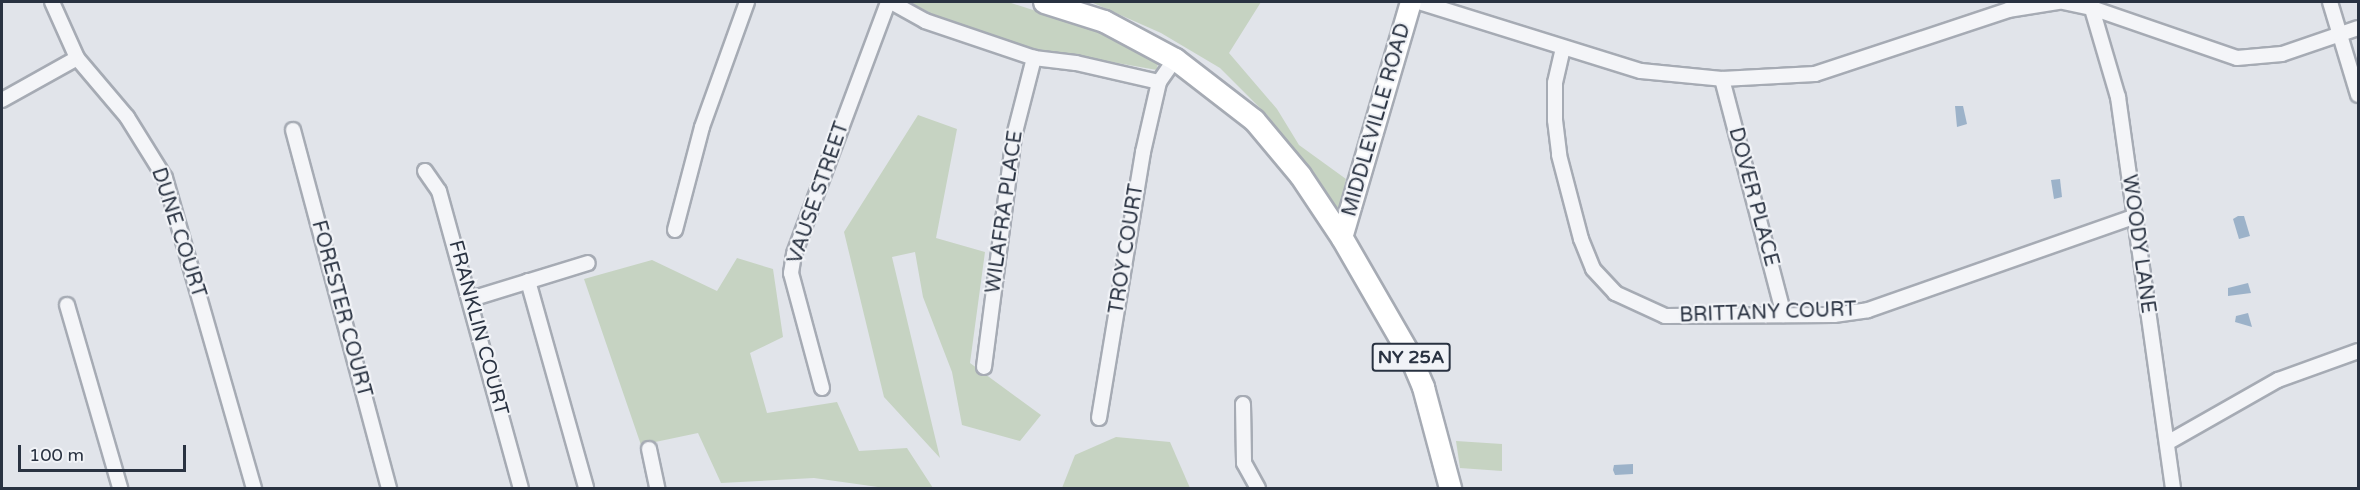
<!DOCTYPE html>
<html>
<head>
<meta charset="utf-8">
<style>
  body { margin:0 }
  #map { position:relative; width:2360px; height:490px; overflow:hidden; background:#e1e4ea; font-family:"Varela Round",sans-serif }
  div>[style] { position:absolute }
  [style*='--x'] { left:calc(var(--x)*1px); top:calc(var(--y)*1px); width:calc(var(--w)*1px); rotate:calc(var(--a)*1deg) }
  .green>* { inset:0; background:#c6d3c2 }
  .water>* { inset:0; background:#9cb2c9 }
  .roads { filter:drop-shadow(2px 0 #a6abb4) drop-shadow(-2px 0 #a6abb4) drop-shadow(0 2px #a6abb4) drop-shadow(0 -2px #a6abb4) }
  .street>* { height:14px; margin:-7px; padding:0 7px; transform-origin:7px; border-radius:7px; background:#f4f5f8 }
  .secondary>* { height:20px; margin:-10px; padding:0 10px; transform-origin:10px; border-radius:10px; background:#fff }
  .primary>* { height:21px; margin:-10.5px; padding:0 10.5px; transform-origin:10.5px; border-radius:10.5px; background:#fff }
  span { translate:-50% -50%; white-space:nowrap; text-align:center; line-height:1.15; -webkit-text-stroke:4.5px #f1f3f7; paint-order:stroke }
  .shield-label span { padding:2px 4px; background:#f1f3f7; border:2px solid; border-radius:4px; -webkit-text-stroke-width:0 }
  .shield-label { font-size:18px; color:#293241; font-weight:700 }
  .street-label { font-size:20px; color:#293241 }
  .frame { position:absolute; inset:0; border:3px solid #293241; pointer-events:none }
  .scale { position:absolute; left:18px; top:445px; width:168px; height:27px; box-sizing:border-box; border:3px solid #293241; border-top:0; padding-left:8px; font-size:18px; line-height:21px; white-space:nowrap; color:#293241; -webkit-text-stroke:4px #f1f3f7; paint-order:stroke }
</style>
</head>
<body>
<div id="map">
  <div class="green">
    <i style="clip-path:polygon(910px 2px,1008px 2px,1098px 31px,1158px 62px,1157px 70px,1032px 48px,964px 31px)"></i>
    <i style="clip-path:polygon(1091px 2px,1261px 2px,1229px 53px,1277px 109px,1299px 145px,1346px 179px,1337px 218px,1268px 116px,1220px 68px,1161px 33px)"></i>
    <i style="clip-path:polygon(918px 115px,957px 129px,936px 238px,985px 252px,970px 363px,1041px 415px,1020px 441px,962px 425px,952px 372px,923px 297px,915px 252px,892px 257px,940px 458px,884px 397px,844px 232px)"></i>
    <i style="clip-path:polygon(737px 258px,773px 269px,783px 337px,750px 353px,767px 413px,837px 402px,859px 451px,907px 448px,933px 488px,885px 488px,814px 478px,721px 483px,698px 433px,641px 445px,584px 279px,652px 260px,717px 291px)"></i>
    <i style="clip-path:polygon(1116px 437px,1170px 442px,1190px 488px,1062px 488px,1075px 455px)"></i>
    <i style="clip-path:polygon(1456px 441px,1502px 444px,1502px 471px,1460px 468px)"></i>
  </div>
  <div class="water">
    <i style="clip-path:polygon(1955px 106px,1963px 106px,1967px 124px,1957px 127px)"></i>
    <i style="clip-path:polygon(2060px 179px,2062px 197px,2054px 199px,2051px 180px)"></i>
    <i style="clip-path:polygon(2238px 216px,2244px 216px,2250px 236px,2239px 239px,2233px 219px)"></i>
    <i style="clip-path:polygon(2248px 283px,2251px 293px,2228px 296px,2228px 288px)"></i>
    <i style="clip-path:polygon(2248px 313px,2252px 327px,2235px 322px,2236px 316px)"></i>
    <i style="clip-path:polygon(1633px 464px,1633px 474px,1615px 475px,1613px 470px,1614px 465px)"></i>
  </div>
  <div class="roads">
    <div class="street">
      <i style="--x:52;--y:2;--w:61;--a:65.9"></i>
      <i style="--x:77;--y:58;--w:77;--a:49.7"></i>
      <i style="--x:127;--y:117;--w:72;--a:58.1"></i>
      <i style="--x:165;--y:178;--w:323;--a:74"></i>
      <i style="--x:891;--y:2;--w:39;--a:29"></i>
      <i style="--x:925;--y:21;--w:115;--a:18.7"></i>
      <i style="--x:1034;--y:58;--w:42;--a:6.8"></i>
      <i style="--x:1076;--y:63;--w:85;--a:12.9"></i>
      <i style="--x:1159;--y:82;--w:28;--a:-55"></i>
      <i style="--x:1419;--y:2;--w:232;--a:17.3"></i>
      <i style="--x:1641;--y:71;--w:81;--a:5.6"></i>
      <i style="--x:1722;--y:79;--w:93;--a:-3.1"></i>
      <i style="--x:1815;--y:74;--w:203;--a:-18.3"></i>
      <i style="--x:2008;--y:10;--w:52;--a:-8.9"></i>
      <i style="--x:2063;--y:2;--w:30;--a:12"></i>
      <i style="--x:2092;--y:8;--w:153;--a:19"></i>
      <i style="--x:2237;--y:58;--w:45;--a:-5.1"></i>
      <i style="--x:2282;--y:54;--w:80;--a:-18.9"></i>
      <i style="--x:2090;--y:2;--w:99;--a:73.6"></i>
      <i style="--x:2118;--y:97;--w:395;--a:82"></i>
      <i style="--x:2330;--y:2;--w:97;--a:73.2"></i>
      <i style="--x:1563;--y:48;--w:36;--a:103"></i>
      <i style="--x:1555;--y:83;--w:37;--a:90"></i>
      <i style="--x:1555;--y:120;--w:35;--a:83"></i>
      <i style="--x:1559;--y:155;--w:87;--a:75.3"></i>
      <i style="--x:1581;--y:239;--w:32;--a:68"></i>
      <i style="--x:1593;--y:269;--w:33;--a:47"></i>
      <i style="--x:1615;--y:293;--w:55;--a:24.7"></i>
      <i style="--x:1665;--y:316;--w:169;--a:-0.3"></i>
      <i style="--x:1834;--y:315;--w:34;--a:-8"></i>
      <i style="--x:1868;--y:310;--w:282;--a:-19.3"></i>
      <i style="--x:1722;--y:79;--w:244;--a:75.3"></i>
      <i style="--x:2;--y:100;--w:86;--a:-29.2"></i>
      <i style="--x:293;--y:130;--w:371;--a:75"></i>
      <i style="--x:425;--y:171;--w:24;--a:55"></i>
      <i style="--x:439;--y:191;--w:308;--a:74.6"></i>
      <i style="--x:675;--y:230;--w:106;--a:-75.3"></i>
      <i style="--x:702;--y:127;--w:133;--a:-70.2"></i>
      <i style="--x:528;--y:281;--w:215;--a:74.3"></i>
      <i style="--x:471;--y:299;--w:122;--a:-17.1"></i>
      <i style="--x:67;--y:305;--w:191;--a:73.8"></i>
      <i style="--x:984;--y:367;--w:233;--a:-82.6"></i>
      <i style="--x:1014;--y:136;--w:81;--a:-75.6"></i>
      <i style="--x:822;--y:388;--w:119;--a:-105.1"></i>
      <i style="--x:791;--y:273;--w:19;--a:-81"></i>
      <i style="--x:794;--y:254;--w:269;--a:-69.5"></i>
      <i style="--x:1243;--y:404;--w:59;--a:89"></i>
      <i style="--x:1244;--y:463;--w:29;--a:61"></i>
      <i style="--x:1099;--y:418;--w:270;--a:-80.6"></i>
      <i style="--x:1143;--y:152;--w:72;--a:-77.1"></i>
      <i style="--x:2167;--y:443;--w:128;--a:-29.6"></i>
      <i style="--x:2278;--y:380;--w:85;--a:-19.9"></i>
      <i style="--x:649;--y:449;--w:40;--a:78"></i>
    </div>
    <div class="secondary">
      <i style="--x:1342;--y:238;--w:246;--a:-73.7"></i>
    </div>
    <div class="primary">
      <i style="--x:1044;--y:2;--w:63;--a:17.6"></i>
      <i style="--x:1104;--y:21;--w:81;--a:28.2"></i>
      <i style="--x:1175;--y:59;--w:100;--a:37.7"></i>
      <i style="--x:1254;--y:120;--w:72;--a:50.1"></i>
      <i style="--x:1300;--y:175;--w:76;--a:56.3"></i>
      <i style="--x:1342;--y:238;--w:136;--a:60"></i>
      <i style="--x:1410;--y:356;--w:34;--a:67"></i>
      <i style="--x:1423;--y:387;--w:105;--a:75"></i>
    </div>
  </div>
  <div class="shield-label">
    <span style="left:1411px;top:357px">NY 25A</span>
  </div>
  <div class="street-label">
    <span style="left:1377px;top:120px;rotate:-74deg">MIDDLEVILLE ROAD</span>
    <span style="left:819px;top:193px;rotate:-71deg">VAUSE STREET</span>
    <span style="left:1753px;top:197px;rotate:75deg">DOVER PLACE</span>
    <span style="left:1005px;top:212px;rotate:-82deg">WILAFRA PLACE</span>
    <span style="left:178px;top:233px;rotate:72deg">DUNE COURT</span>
    <span style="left:2138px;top:244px;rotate:82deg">WOODY LANE</span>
    <span style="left:1127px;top:249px;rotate:-81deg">TROY COURT</span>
    <span style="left:341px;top:309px;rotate:75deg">FORESTER COURT</span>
    <span style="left:1768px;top:313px;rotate:-2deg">BRITTANY COURT</span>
    <span style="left:478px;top:328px;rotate:75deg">FRANKLIN COURT</span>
  </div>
  <div class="frame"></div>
  <div class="scale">100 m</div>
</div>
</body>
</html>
